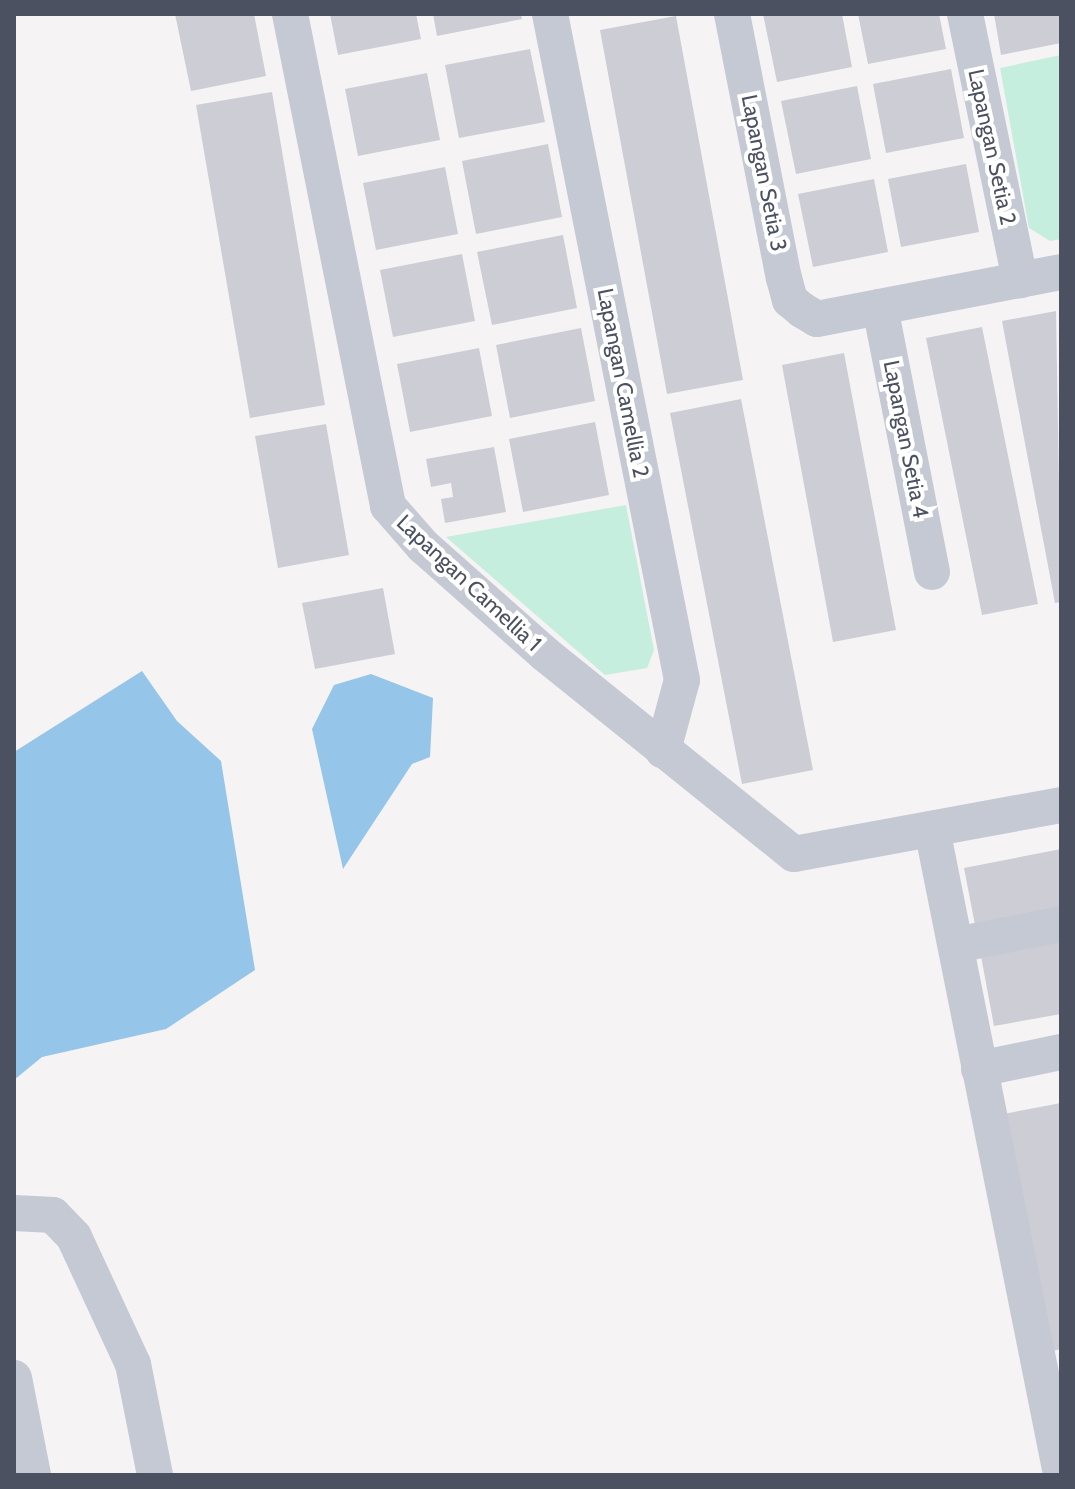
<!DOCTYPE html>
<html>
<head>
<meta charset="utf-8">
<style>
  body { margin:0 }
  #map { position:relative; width:1075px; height:1489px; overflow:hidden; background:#f5f3f3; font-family:Cabin,sans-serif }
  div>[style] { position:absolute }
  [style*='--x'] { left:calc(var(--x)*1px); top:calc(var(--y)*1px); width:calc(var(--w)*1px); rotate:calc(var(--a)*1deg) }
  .green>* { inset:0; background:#c5eede }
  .water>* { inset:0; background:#95c5e9 }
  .building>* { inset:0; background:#cdced5 }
  .minor>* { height:36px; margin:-18px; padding:0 18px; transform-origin:18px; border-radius:18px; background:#c5c9d3 }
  span { translate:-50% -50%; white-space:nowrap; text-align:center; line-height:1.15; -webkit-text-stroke:8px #fff; paint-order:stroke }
  .street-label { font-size:22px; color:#4b5160 }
  .frame { position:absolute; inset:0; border:16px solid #4b5160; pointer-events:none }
</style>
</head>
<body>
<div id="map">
  <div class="green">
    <i style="clip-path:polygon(1061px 55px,1061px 239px,1050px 241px,1029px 228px,1000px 68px)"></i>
    <i style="clip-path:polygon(626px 505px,654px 650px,647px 668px,605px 675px,446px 537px)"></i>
  </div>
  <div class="water">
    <i style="clip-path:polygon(142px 671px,177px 721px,221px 761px,255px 970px,166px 1029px,42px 1057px,14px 1080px,14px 752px)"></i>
    <i style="clip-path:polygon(371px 674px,433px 698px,430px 757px,412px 764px,343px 869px,312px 729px,334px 685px)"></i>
  </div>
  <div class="building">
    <i style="clip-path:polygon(175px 14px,254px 14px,266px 76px,191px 91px)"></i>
    <i style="clip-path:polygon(330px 14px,416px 14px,421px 39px,338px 55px)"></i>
    <i style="clip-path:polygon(433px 14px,521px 14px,522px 19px,437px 36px)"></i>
    <i style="clip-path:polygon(763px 14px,842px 14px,852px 67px,777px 82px)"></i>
    <i style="clip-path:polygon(858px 14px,939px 14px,946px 49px,868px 64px)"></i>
    <i style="clip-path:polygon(994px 14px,1061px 14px,1061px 43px,1001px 55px)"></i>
    <i style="clip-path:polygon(676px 16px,743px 380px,667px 394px,600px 30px)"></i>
    <i style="clip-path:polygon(530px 49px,545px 122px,459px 138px,445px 65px)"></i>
    <i style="clip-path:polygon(951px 69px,964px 138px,886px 153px,873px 84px)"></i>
    <i style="clip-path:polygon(427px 73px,440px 140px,358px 156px,345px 89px)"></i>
    <i style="clip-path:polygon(857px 86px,871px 159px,796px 174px,781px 101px)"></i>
    <i style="clip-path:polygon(272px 92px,325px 405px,250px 418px,196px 105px)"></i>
    <i style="clip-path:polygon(548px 144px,562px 217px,476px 234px,462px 161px)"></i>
    <i style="clip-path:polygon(966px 164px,979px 232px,901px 247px,888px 179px)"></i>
    <i style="clip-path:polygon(445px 167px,458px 234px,376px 250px,363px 183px)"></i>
    <i style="clip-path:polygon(874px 179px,888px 252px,813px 267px,798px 194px)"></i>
    <i style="clip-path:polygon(563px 235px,577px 308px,492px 325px,477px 252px)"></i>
    <i style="clip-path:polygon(462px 254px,475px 321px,393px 337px,380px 270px)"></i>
    <i style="clip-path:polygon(1056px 311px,1061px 602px,1055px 603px,1002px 321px)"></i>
    <i style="clip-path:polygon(982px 327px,1038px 604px,982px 615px,926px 338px)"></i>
    <i style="clip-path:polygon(581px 328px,595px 401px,510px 418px,496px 345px)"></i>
    <i style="clip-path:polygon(479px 348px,492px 416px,410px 432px,397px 364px)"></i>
    <i style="clip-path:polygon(844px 353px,896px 630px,833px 642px,782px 365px)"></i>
    <i style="clip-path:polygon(741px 399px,813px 770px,742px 784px,670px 413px)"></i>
    <i style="clip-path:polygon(595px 422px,609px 495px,523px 512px,509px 439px)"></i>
    <i style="clip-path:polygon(326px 424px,349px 555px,278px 568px,255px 436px)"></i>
    <i style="clip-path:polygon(494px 447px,506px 512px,445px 523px,441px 499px,453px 497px,451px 483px,431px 487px,426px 459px)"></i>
    <i style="clip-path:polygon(383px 588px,395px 654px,315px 669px,302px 603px)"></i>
    <i style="clip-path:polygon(1061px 849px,1061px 913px,976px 930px,964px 868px)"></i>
    <i style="clip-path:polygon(1061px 936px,1061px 1014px,994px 1026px,980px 951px)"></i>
    <i style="clip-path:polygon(1061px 1103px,1061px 1349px,1049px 1352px,1003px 1114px)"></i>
  </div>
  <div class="minor">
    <i style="--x:290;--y:14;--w:502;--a:78.73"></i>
    <i style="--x:388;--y:506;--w:53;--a:48.8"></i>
    <i style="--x:423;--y:546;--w:163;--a:41.5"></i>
    <i style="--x:545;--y:654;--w:319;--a:38.8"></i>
    <i style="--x:794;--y:854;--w:271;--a:-10.4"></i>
    <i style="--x:550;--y:14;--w:679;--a:78.79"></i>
    <i style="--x:682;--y:680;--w:73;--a:105.2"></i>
    <i style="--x:732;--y:14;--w:269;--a:78.9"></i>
    <i style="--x:784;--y:278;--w:23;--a:75"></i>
    <i style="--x:790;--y:300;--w:16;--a:40"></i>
    <i style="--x:802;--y:310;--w:17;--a:31"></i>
    <i style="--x:817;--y:319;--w:248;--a:-10.9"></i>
    <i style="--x:965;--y:14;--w:272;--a:78.3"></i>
    <i style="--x:880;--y:307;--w:270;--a:78.9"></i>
    <i style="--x:932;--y:829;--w:658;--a:78.69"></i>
    <i style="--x:956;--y:945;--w:107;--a:-11.3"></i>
    <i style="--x:979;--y:1069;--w:84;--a:-11.7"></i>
    <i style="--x:14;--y:1213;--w:39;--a:3"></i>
    <i style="--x:53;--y:1215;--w:30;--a:46"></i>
    <i style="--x:74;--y:1237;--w:140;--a:65.1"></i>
    <i style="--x:133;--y:1364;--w:113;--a:78.8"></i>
    <i style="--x:14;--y:1378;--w:99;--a:78.9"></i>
  </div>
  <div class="street-label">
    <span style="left:992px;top:147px;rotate:78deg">Lapangan Setia 2</span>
    <span style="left:764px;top:173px;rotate:79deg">Lapangan Setia 3</span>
    <span style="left:623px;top:383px;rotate:79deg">Lapangan Camellia 2</span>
    <span style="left:906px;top:439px;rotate:79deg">Lapangan Setia 4</span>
    <span style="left:469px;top:583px;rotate:43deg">Lapangan Camellia 1</span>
  </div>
  <div class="frame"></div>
</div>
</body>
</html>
